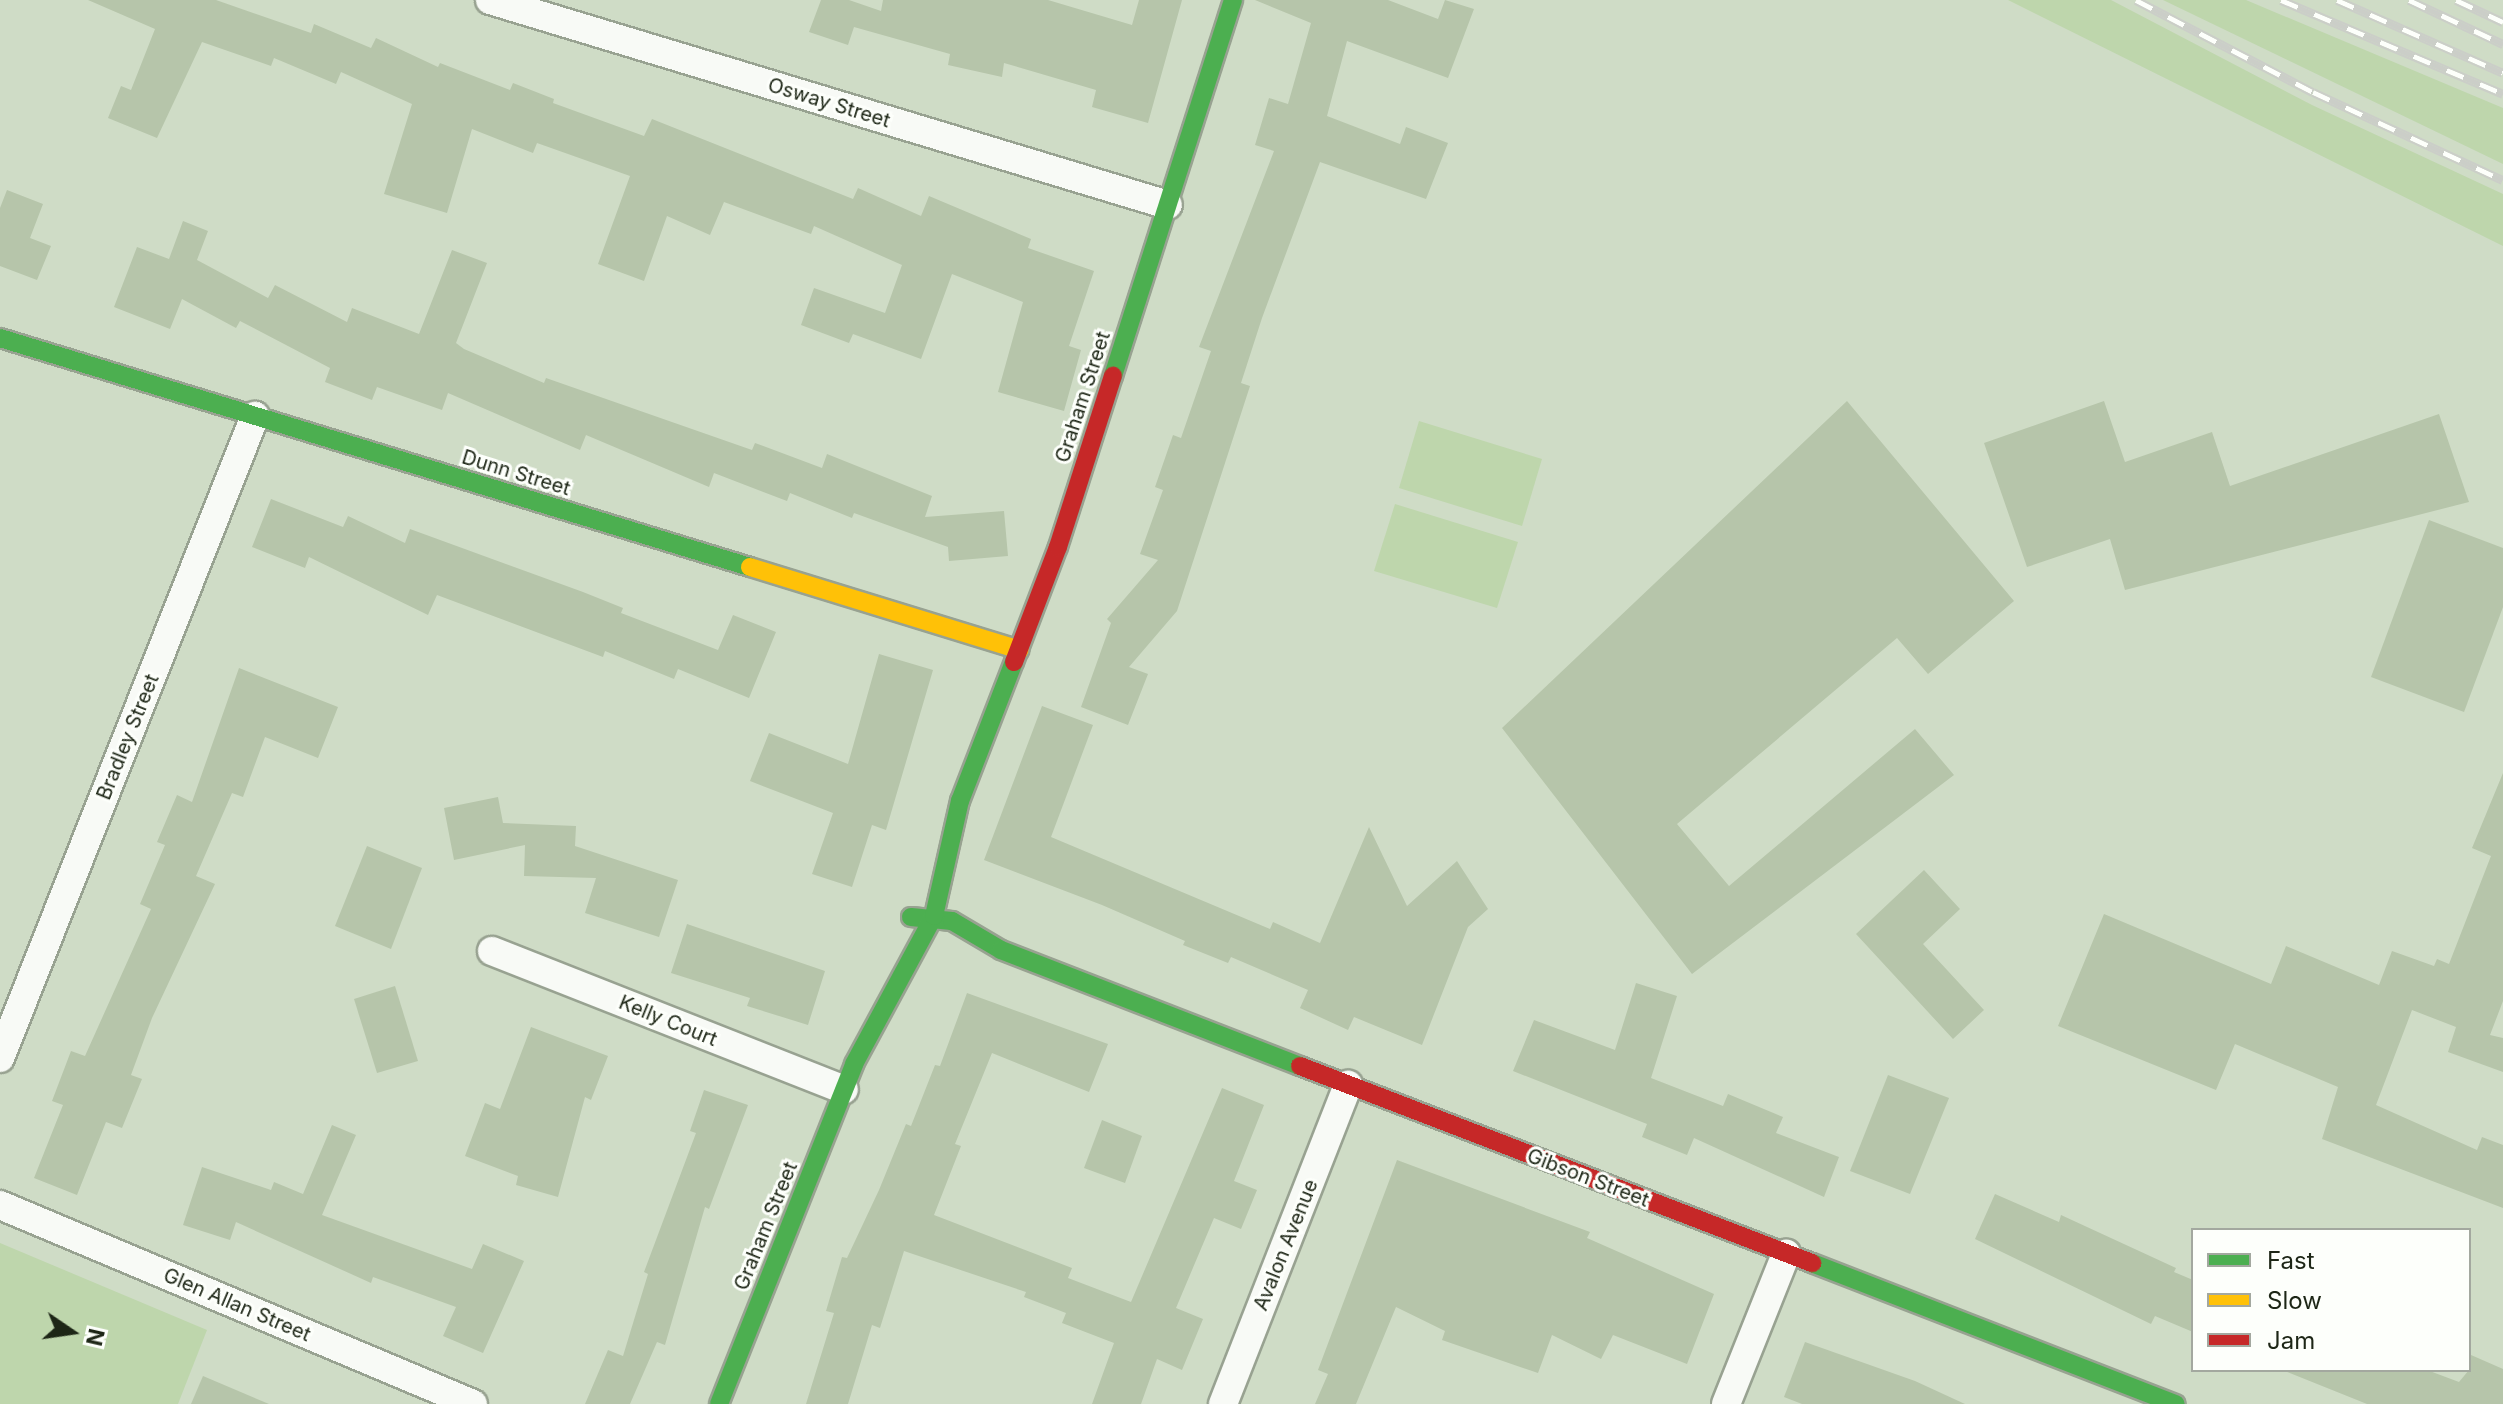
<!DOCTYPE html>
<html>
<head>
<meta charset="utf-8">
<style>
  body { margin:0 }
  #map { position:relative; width:2503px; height:1404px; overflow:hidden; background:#cfdcc6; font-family:Inter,sans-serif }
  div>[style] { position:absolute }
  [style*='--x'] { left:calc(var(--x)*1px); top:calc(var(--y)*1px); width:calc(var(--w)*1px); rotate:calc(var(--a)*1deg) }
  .green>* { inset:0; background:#bed6ac }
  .building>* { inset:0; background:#b6c5aa }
  .roads { filter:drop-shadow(2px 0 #98a291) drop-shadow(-2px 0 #98a291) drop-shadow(0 2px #98a291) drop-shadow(0 -2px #98a291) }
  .street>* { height:28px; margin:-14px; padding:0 14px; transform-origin:14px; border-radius:14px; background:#f8faf6 }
  .fast>* { height:18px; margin:-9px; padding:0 9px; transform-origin:9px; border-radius:9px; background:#4caf50 }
  .slow>* { height:18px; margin:-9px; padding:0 9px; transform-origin:9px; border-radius:9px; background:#ffc107 }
  .jam>* { height:18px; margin:-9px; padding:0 9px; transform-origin:9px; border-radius:9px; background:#c62828 }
  .rail>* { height:9px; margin-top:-4.5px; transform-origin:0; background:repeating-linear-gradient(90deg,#fdfffb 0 18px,#cbcec8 0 36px); box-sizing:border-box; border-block:2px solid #cbcec8 }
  span { translate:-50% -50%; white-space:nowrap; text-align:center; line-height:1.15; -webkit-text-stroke:6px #fdfffb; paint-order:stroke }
  .street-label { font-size:20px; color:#1d2616 }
  .legend { position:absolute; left:2191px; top:1228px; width:280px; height:144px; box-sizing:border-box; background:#fdfffb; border:2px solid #a3a89f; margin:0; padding:10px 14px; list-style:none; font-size:24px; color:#1d2616 }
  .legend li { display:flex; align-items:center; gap:16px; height:40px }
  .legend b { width:40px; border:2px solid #a3a89f }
  .north { position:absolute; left:32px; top:1292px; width:80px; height:80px; -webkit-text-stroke:6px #fdfffb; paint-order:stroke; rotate:103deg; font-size:22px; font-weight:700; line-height:32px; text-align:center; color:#1d2616 }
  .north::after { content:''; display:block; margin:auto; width:28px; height:36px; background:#1d2616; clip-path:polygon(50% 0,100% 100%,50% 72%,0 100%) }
</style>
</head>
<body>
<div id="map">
  <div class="green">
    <i style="clip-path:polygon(2008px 0,2111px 0,2312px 105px,2503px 194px,2503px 246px)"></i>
    <i style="clip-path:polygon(2163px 0,2246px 0,2503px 108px,2503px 164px)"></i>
    <i style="clip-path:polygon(1419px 421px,1542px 459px,1522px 526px,1399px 488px)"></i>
    <i style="clip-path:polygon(1395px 504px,1518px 542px,1497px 608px,1374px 571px)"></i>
    <i style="clip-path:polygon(0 1243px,207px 1330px,178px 1404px,0 1404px)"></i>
  </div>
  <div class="building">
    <i style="clip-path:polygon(88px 0,216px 0,311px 33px,314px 24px,371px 48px,376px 38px,438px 67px,440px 63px,510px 90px,513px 83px,554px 99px,553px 103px,644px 136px,652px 119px,853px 199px,858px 188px,921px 216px,929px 196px,1031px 239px,1028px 248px,1094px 271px,1069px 346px,1081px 350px,1064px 411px,998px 392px,1023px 302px,952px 274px,921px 359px,853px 334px,849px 343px,801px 325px,814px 288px,885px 313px,902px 265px,814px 226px,811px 234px,724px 202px,710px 235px,667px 216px,644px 281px,598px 264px,630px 176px,537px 143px,533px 153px,472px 129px,447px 213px,384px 194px,412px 104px,341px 72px,336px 84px,274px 58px,271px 66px,202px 42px,157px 138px,108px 118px,121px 86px,131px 90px,155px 29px)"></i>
    <i style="clip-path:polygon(821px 0,849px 0,881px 11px,883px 0,1048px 0,1132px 25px,1139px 0,1182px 0,1148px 123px,1092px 107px,1096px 90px,1004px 63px,1002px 77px,948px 65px,950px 54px,854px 27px,848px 45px,809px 32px)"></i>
    <i style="clip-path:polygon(1255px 0,1388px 0,1438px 19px,1445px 0,1474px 9px,1448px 78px,1347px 41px,1327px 116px,1400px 144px,1406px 127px,1448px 143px,1426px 199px,1320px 162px,1262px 318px,1241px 383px,1250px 386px,1177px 611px,1129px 667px,1148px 674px,1128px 725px,1081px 707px,1111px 623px,1107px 619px,1158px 560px,1140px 554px,1163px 490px,1155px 487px,1173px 435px,1181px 438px,1211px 351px,1199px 347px,1274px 151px,1255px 145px,1269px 98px,1288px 104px,1311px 23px)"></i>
    <i style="clip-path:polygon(7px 190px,43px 204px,30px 238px,51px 246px,37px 280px,0 266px,0 208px)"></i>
    <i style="clip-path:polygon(183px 221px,208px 231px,197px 260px,268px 298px,275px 285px,347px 322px,352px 308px,419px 334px,452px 250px,487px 263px,456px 343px,464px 349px,544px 383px,546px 378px,752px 450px,755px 443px,822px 468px,827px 454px,932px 496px,925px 517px,1004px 511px,1008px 556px,949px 561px,948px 547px,854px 513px,852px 518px,790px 493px,787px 501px,714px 473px,709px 487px,586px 435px,580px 450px,448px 393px,442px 410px,377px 387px,372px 400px,325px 382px,330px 368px,240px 321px,236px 328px,182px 299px,170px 329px,114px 307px,137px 247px,169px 259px)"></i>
    <i style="clip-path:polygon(1847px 401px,2014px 601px,1928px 674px,1897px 638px,1677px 824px,1729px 886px,1915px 729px,1954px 775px,1692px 974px,1502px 728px)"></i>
    <i style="clip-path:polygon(2104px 401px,2125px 462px,2212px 432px,2230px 486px,2439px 414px,2469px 502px,2125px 590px,2110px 539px,2027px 567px,1984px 443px)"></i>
    <i style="clip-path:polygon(271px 499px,343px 527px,348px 516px,405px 543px,410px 529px,583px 592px,623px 608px,621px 613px,718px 650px,733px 615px,776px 632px,749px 698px,678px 669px,674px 679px,605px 651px,603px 657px,437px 595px,428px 615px,309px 557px,305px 568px,252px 547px)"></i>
    <i style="clip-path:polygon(2429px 520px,2503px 548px,2503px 607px,2464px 712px,2371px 677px)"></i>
    <i style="clip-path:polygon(879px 654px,933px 670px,886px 830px,872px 825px,852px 887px,812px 874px,833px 813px,750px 781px,769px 733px,848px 764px)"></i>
    <i style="clip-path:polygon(239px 668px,338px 707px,318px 758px,265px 737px,243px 797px,232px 793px,196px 876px,215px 884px,152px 1018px,131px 1075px,142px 1079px,122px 1128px,106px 1122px,77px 1195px,34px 1178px,63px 1105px,52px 1101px,71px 1051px,85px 1056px,151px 909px,140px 904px,165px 845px,157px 842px,177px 795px,192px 802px)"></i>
    <i style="clip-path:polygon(1042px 706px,1093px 725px,1051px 837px,1270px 929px,1273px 922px,1320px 943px,1369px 827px,1407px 906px,1457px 861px,1488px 909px,1468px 927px,1422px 1045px,1354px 1017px,1348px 1030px,1300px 1008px,1308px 990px,1231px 957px,1228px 963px,1183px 945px,1185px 941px,1102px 905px,984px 860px)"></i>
    <i style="clip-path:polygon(2503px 773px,2503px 1001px,2490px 1035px,2503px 1038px,2503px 1072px,2448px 1052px,2456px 1027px,2412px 1010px,2376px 1105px,2477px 1150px,2482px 1137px,2503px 1145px,2503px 1208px,2322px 1139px,2338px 1087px,2235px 1044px,2216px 1090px,2058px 1026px,2104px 914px,2271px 984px,2286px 946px,2379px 985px,2392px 951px,2434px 966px,2437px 959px,2449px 964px,2491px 856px,2472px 848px)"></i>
    <i style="clip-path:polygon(498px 797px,503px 823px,576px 826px,575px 846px,678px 880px,659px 937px,585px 913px,596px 878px,524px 876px,525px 845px,454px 860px,444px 808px)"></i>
    <i style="clip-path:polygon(367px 846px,422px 868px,391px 949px,335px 926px)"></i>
    <i style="clip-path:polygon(1924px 870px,1960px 909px,1923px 944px,1984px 1010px,1953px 1039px,1856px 934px)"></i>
    <i style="clip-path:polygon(687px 924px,825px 971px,808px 1025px,747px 1006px,750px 998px,671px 973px)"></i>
    <i style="clip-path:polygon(1636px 983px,1677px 996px,1651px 1078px,1723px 1106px,1728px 1094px,1783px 1117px,1776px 1133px,1839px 1157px,1824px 1197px,1694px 1138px,1687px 1155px,1642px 1137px,1647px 1124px,1513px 1071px,1534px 1020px,1615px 1050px)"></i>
    <i style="clip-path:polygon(395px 986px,418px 1061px,377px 1073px,354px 999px)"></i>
    <i style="clip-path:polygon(967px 993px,1108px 1044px,1089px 1092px,992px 1053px,955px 1144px,961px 1146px,934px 1215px,1072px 1268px,1068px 1278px,1131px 1302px,1222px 1088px,1264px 1105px,1234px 1181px,1257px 1190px,1241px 1229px,1214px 1218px,1176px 1308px,1203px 1319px,1182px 1370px,1157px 1359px,1141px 1404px,1092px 1404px,1114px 1343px,1062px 1323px,1066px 1313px,1024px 1297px,1026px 1292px,904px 1251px,880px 1328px,872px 1325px,848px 1404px,806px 1404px,834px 1313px,826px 1311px,842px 1257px,847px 1258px,879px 1190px,906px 1124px,911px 1126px,935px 1065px,940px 1066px)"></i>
    <i style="clip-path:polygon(531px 1027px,608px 1056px,591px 1100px,585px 1097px,558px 1197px,516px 1185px,518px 1176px,465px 1156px,485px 1103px,500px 1109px)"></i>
    <i style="clip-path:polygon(1888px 1075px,1949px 1098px,1910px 1194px,1850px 1171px)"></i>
    <i style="clip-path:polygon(704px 1090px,748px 1105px,709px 1209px,705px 1207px,665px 1345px,657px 1342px,630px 1404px,585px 1404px,608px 1350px,623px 1356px,648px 1274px,644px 1272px,696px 1133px,690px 1131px)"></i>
    <i style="clip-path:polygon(1102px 1120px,1142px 1136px,1125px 1183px,1084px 1168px)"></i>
    <i style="clip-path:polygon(332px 1125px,356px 1135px,322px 1215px,472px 1269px,483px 1244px,524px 1261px,483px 1353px,443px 1336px,456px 1307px,373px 1277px,371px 1283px,236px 1222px,230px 1240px,183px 1225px,202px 1167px,271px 1190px,274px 1182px,303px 1194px)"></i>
    <i style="clip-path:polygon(1397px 1160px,1590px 1232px,1587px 1238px,1714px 1294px,1687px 1364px,1613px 1335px,1601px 1359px,1552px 1335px,1538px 1373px,1442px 1340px,1445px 1331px,1396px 1307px,1356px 1404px,1315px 1404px,1328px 1374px,1318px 1370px)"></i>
    <i style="clip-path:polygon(1995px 1194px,2059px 1222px,2061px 1215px,2176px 1268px,2174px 1272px,2193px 1280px,2193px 1332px,2155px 1316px,2151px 1324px,1975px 1239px)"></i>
    <i style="clip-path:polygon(1805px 1342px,1915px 1381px,1965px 1404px,1802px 1404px,1784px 1397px)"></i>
    <i style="clip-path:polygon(2471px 1355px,2503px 1369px,2503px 1404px,2367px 1404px,2285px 1371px,2427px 1370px,2459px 1382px,2469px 1370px)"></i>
    <i style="clip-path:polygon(203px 1376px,269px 1404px,191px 1404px)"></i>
  </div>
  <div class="roads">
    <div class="street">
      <i style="--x:490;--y:0;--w:708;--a:16.82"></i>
      <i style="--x:492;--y:951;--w:378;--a:21.5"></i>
      <i style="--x:0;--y:1058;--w:691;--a:-68.34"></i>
      <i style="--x:0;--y:1205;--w:513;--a:22.82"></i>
      <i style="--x:1223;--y:1404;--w:343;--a:-68.6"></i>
      <i style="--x:1726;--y:1404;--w:162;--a:-68.2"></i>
    </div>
    <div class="fast">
      <i style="--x:0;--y:338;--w:784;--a:16.98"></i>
      <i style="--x:1113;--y:376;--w:395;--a:-72.3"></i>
      <i style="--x:911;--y:917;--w:41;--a:5.6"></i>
      <i style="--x:952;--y:921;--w:57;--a:30.6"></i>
      <i style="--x:1001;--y:950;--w:321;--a:21.2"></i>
      <i style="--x:1812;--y:1263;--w:390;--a:21.2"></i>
      <i style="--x:719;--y:1404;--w:366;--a:-68.3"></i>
      <i style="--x:854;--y:1064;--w:168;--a:-61.6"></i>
      <i style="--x:934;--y:916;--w:118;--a:-77.3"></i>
      <i style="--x:960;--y:801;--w:149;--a:-68.8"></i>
    </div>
    <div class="slow">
      <i style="--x:750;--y:567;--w:282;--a:17.1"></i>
    </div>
    <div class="jam">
      <i style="--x:1014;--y:662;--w:123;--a:-69.1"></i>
      <i style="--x:1058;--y:547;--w:180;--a:-72.2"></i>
      <i style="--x:1300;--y:1066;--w:549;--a:21.05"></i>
    </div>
  </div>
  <div class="rail">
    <i style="--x:2136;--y:0;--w:199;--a:27.5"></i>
    <i style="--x:2313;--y:92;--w:209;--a:24.9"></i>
    <i style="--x:2281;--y:0;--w:241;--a:22.9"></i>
    <i style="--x:2337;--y:0;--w:181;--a:23.7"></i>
    <i style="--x:2409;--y:0;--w:104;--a:25.1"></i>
    <i style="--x:2456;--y:0;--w:52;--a:25.1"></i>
  </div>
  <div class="street-label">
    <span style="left:829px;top:103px;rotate:17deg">Osway Street</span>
    <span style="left:1083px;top:397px;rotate:-72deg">Graham Street</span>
    <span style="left:516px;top:473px;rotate:17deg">Dunn Street</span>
    <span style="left:128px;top:737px;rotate:-68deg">Bradley Street</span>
    <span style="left:668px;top:1021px;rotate:22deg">Kelly Court</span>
    <span style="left:1588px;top:1178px;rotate:21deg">Gibson Street</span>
    <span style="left:766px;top:1226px;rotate:-68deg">Graham Street</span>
    <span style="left:1286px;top:1245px;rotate:-68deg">Avalon Avenue</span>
    <span style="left:237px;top:1305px;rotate:23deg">Glen Allan Street</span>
  </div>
  <ul class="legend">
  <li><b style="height:10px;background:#4caf50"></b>Fast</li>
  <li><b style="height:10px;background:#ffc107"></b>Slow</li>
  <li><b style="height:10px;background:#c62828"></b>Jam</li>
  </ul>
  <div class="north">N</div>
</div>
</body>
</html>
